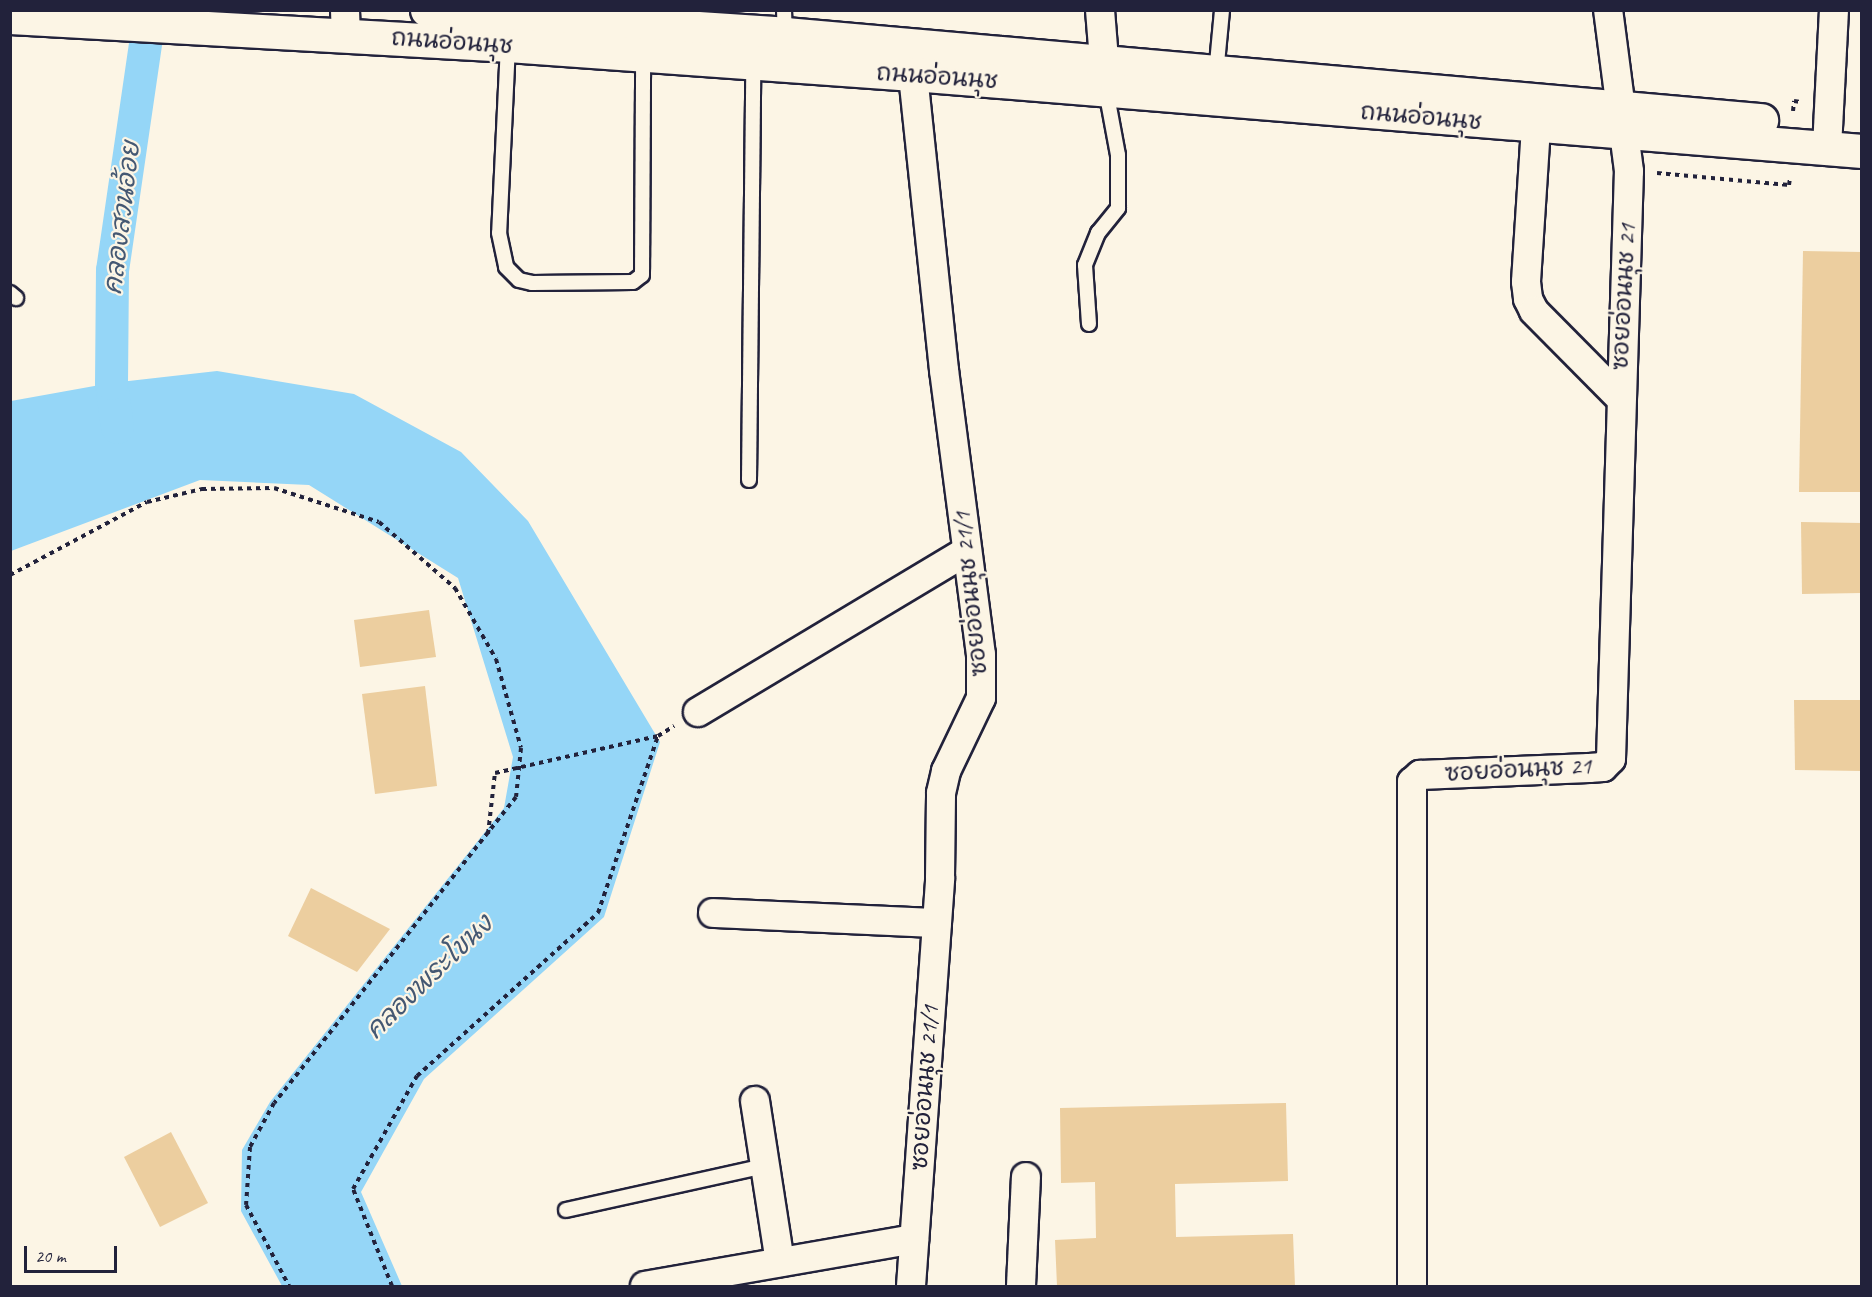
<!DOCTYPE html>
<html>
<head>
<meta charset="utf-8">
<style>
  body { margin:0 }
  #map { position:relative; width:1872px; height:1297px; overflow:hidden; background:#fcf5e5; font-family:Caveat,"Playpen Sans Thai",sans-serif }
  div>[style] { position:absolute }
  [style*='--x'] { left:calc(var(--x)*1px); top:calc(var(--y)*1px); width:calc(var(--w)*1px); rotate:calc(var(--a)*1deg) }
  .water>* { inset:0; background:#95d6f7 }
  .canal>* { height:33px; margin:-16.5px; padding:0 16.5px; transform-origin:16.5px; border-radius:16.5px; background:#95d6f7 }
  .building>* { inset:0; background:#ecce9f }
  .path>* { height:4px; margin-top:-2px; transform-origin:0; background:repeating-linear-gradient(90deg,#22223b 0 4.5px,transparent 0 9px) }
  .roads { filter:drop-shadow(2px 0 #22223b) drop-shadow(-2px 0 #22223b) drop-shadow(0 2px #22223b) drop-shadow(0 -2px #22223b) }
  .service>* { height:14px; margin:-7px; padding:0 7px; transform-origin:7px; border-radius:7px; background:#fcf5e5 }
  .minor>* { height:28px; margin:-14px; padding:0 14px; transform-origin:14px; border-radius:14px; background:#fcf5e5 }
  .primary>* { height:33px; margin:-16.5px; padding:0 16.5px; transform-origin:16.5px; border-radius:16.5px; background:#fcf5e5 }
  span { translate:-50% -50%; white-space:nowrap; text-align:center; line-height:1.15; -webkit-text-stroke:4.5px #fcf5e5; paint-order:stroke }
  .street-label { font-size:24px; color:#22223b }
  .water-label { font-size:26px; color:#445873; font-style:italic }
  .frame { position:absolute; inset:0; border:12px solid #22223b; pointer-events:none }
  .scale { position:absolute; left:24px; top:1246px; width:93px; height:27px; box-sizing:border-box; border:3px solid #22223b; border-top:0; padding-left:8px; font-size:18px; line-height:21px; white-space:nowrap; color:#22223b; -webkit-text-stroke:4px #fcf5e5; paint-order:stroke }
</style>
</head>
<body>
<div id="map">
  <div class="water">
    <i style="clip-path:polygon(217px 371px,354px 394px,461px 452px,528px 521px,660px 742px,604px 917px,424px 1079px,361px 1192px,402px 1286px,282px 1286px,241px 1211px,242px 1150px,270px 1102px,504px 808px,513px 757px,458px 578px,309px 485px,200px 480px,11px 551px,11px 401px,111px 383px)"></i>
  </div>
  <div class="canal">
    <i style="--x:117;--y:427;--w:44;--a:-97.8"></i>
    <i style="--x:111;--y:383;--w:113;--a:-89.5"></i>
    <i style="--x:112;--y:270;--w:263;--a:-81.7"></i>
  </div>
  <div class="building">
    <i style="clip-path:polygon(1803px 251px,1862px 252px,1862px 492px,1799px 492px)"></i>
    <i style="clip-path:polygon(1801px 522px,1862px 523px,1862px 593px,1802px 594px)"></i>
    <i style="clip-path:polygon(429px 610px,436px 657px,360px 667px,354px 620px)"></i>
    <i style="clip-path:polygon(425px 686px,437px 786px,375px 794px,362px 694px)"></i>
    <i style="clip-path:polygon(1794px 700px,1862px 700px,1862px 771px,1795px 770px)"></i>
    <i style="clip-path:polygon(311px 888px,390px 929px,357px 972px,288px 936px)"></i>
    <i style="clip-path:polygon(1286px 1103px,1288px 1181px,1175px 1184px,1176px 1237px,1293px 1234px,1295px 1286px,1057px 1286px,1055px 1240px,1096px 1238px,1095px 1182px,1061px 1183px,1060px 1108px)"></i>
    <i style="clip-path:polygon(171px 1132px,208px 1203px,160px 1227px,124px 1157px)"></i>
  </div>
  <div class="path">
    <i style="--x:1793;--y:111;--w:10;--a:-84"></i>
    <i style="--x:1794;--y:101;--w:7;--a:8"></i>
    <i style="--x:1657;--y:173;--w:133;--a:5.2"></i>
    <i style="--x:1789;--y:185;--w:7;--a:-82"></i>
    <i style="--x:10;--y:575;--w:155;--a:-28.1"></i>
    <i style="--x:147;--y:502;--w:57;--a:-13.3"></i>
    <i style="--x:202;--y:489;--w:72;--a:-0.8"></i>
    <i style="--x:274;--y:488;--w:110;--a:17.9"></i>
    <i style="--x:379;--y:522;--w:101;--a:41"></i>
    <i style="--x:455;--y:588;--w:82;--a:60"></i>
    <i style="--x:496;--y:659;--w:92;--a:74.3"></i>
    <i style="--x:521;--y:748;--w:49;--a:95.8"></i>
    <i style="--x:516;--y:797;--w:390;--a:128.3"></i>
    <i style="--x:274;--y:1103;--w:50;--a:118.6"></i>
    <i style="--x:250;--y:1147;--w:58;--a:93.9"></i>
    <i style="--x:246;--y:1205;--w:92;--a:62"></i>
    <i style="--x:488;--y:834;--w:61;--a:-83.5"></i>
    <i style="--x:495;--y:773;--w:167;--a:-12.8"></i>
    <i style="--x:658;--y:736;--w:19;--a:-32"></i>
    <i style="--x:392;--y:1286;--w:105;--a:-111.9"></i>
    <i style="--x:353;--y:1189;--w:130;--a:-60.5"></i>
    <i style="--x:417;--y:1076;--w:244;--a:-42"></i>
    <i style="--x:598;--y:913;--w:187;--a:-71.3"></i>
  </div>
  <div class="roads">
    <div class="service">
      <i style="--x:784;--y:10;--w:26;--a:88"></i>
      <i style="--x:508;--y:45;--w:188;--a:92.7"></i>
      <i style="--x:499;--y:233;--w:35;--a:78"></i>
      <i style="--x:506;--y:267;--w:18;--a:45"></i>
      <i style="--x:519;--y:280;--w:13;--a:13"></i>
      <i style="--x:532;--y:283;--w:101;--a:-0.6"></i>
      <i style="--x:633;--y:282;--w:11;--a:-38"></i>
      <i style="--x:642;--y:275;--w:219;--a:-89.7"></i>
      <i style="--x:1216;--y:74;--w:64;--a:-84.6"></i>
      <i style="--x:10;--y:293;--w:8;--a:40"></i>
      <i style="--x:1089;--y:324;--w:59;--a:-93.9"></i>
      <i style="--x:1085;--y:265;--w:35;--a:-68"></i>
      <i style="--x:1098;--y:233;--w:32;--a:-51"></i>
      <i style="--x:1118;--y:208;--w:53;--a:-90"></i>
      <i style="--x:1118;--y:155;--w:66;--a:-100.5"></i>
      <i style="--x:749;--y:480;--w:414;--a:-89.4"></i>
      <i style="--x:566;--y:1210;--w:204;--a:-12.5"></i>
    </div>
    <div class="minor">
      <i style="--x:345;--y:10;--w:25;--a:88"></i>
      <i style="--x:1100;--y:10;--w:75;--a:85.4"></i>
      <i style="--x:1536;--y:127;--w:155;--a:93.7"></i>
      <i style="--x:1526;--y:282;--w:17;--a:83"></i>
      <i style="--x:1528;--y:299;--w:13;--a:63"></i>
      <i style="--x:1534;--y:311;--w:121;--a:45.3"></i>
      <i style="--x:1827;--y:148;--w:138;--a:-87.1"></i>
      <i style="--x:698;--y:712;--w:313;--a:-30.9"></i>
      <i style="--x:713;--y:913;--w:224;--a:2.6"></i>
      <i style="--x:755;--y:1101;--w:163;--a:81.2"></i>
      <i style="--x:645;--y:1286;--w:273;--a:-9.9"></i>
      <i style="--x:911;--y:1286;--w:409;--a:-85.9"></i>
      <i style="--x:940;--y:878;--w:85;--a:-89.3"></i>
      <i style="--x:941;--y:793;--w:23;--a:-77"></i>
      <i style="--x:946;--y:771;--w:81;--a:-64.4"></i>
      <i style="--x:981;--y:698;--w:43;--a:-90"></i>
      <i style="--x:981;--y:655;--w:287;--a:-97.4"></i>
      <i style="--x:944;--y:370;--w:298;--a:-96"></i>
      <i style="--x:1021;--y:1286;--w:109;--a:-87.4"></i>
      <i style="--x:1412;--y:1286;--w:504;--a:-90"></i>
      <i style="--x:1412;--y:782;--w:11;--a:-41"></i>
      <i style="--x:1420;--y:775;--w:169;--a:-2.4"></i>
      <i style="--x:1589;--y:768;--w:14;--a:-4"></i>
      <i style="--x:1603;--y:767;--w:11;--a:-45"></i>
      <i style="--x:1611;--y:759;--w:588;--a:-88.25"></i>
      <i style="--x:1629;--y:171;--w:162;--a:-97.4"></i>
    </div>
    <div class="primary">
      <i style="--x:427;--y:10;--w:359;--a:3.8"></i>
      <i style="--x:785;--y:34;--w:980;--a:5.04"></i>
      <i style="--x:10;--y:17;--w:499;--a:3.2"></i>
      <i style="--x:508;--y:45;--w:406;--a:4.1"></i>
      <i style="--x:913;--y:74;--w:952;--a:4.64"></i>
    </div>
  </div>
  <div class="street-label">
    <span style="left:452px;top:42px;rotate:4deg">ถนนอ่อนนุช</span>
    <span style="left:937px;top:77px;rotate:4deg">ถนนอ่อนนุช</span>
    <span style="left:1421px;top:117px;rotate:5deg">ถนนอ่อนนุช</span>
    <span style="left:1624px;top:297px;rotate:-87deg">ซอยอ่อนนุช 21</span>
    <span style="left:971px;top:594px;rotate:-96deg">ซอยอ่อนนุช 21/1</span>
    <span style="left:1518px;top:770px;rotate:-3deg">ซอยอ่อนนุช 21</span>
    <span style="left:925px;top:1088px;rotate:-86deg">ซอยอ่อนนุช 21/1</span>
  </div>
  <div class="water-label">
    <span style="left:122px;top:218px;rotate:-83deg">คลองสวนอ้อย</span>
    <span style="left:429px;top:977px;rotate:-44deg">คลองพระโขนง</span>
  </div>
  <div class="frame"></div>
  <div class="scale">20 m</div>
</div>
</body>
</html>
